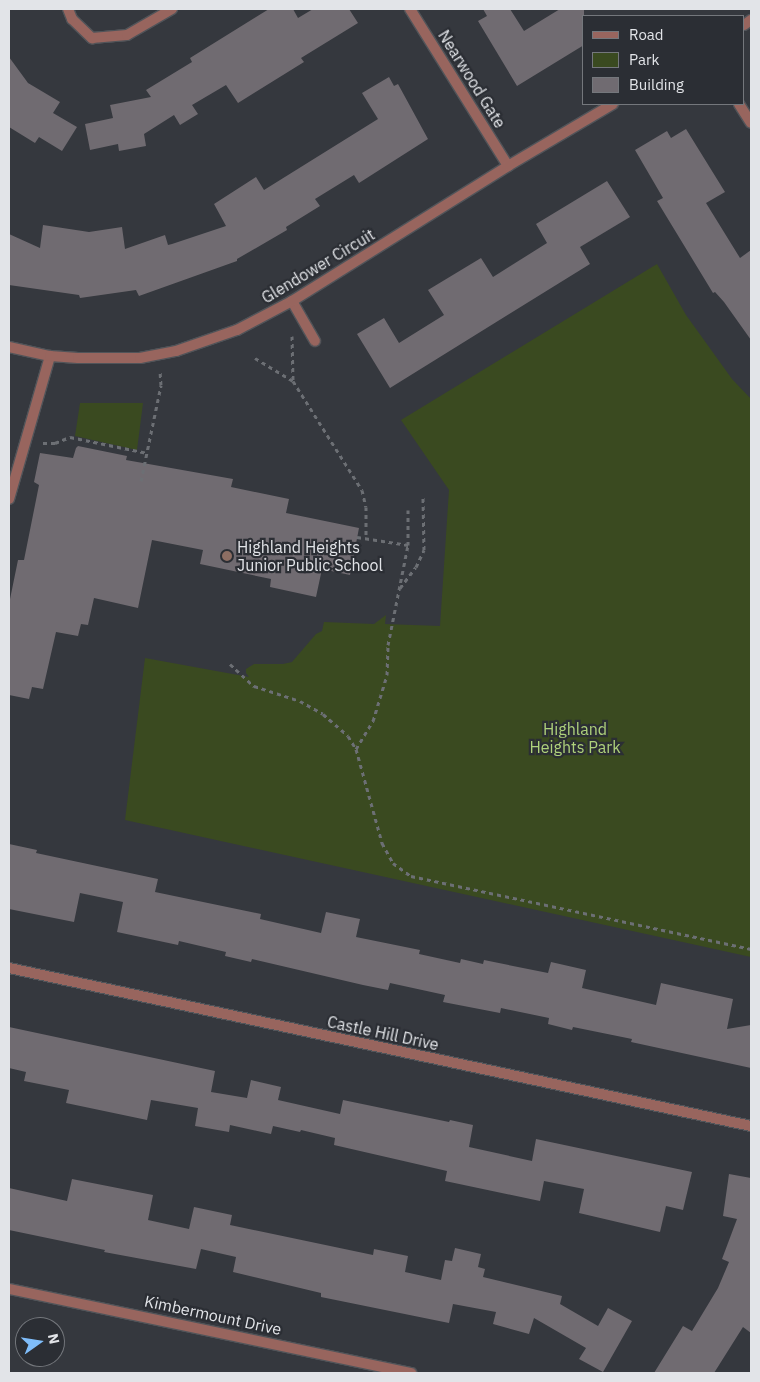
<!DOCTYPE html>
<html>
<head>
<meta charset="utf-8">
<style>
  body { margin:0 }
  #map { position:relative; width:760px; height:1382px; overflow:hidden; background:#35383e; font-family:"IBM Plex Sans",sans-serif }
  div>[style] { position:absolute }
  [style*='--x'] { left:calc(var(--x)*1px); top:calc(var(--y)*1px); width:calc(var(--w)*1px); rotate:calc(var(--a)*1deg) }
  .green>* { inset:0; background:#3a4a20 }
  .building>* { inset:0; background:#706b71 }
  .path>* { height:3px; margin-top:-1.5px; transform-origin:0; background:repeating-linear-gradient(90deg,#6c6f74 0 4px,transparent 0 8px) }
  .roads { filter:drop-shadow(1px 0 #515459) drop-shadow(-1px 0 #515459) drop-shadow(0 1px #515459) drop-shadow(0 -1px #515459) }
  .lane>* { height:10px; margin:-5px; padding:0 5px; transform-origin:5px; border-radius:5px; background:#98655e }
  .street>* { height:10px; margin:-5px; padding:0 5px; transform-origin:5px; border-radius:5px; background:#98655e }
  .dots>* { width:14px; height:14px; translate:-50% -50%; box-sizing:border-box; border:2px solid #2b2e34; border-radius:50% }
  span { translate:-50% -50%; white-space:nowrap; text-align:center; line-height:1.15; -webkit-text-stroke:4.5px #2b2e34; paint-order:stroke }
  .street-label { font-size:16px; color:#e2e4e8 }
  .poi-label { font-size:16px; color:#e2e4e8 }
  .left { translate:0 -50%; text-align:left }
  .park-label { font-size:16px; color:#aed17b }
  .frame { position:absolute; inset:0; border:10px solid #e2e4e8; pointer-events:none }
  .legend { position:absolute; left:582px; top:15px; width:162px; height:90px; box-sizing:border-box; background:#2b2e34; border:1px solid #74777c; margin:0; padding:6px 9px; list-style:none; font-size:15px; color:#e2e4e8 }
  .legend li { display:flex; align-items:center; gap:10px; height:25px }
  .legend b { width:25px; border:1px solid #74777c }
  .north { position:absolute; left:15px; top:1317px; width:50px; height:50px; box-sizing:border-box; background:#2b2e34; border:1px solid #74777c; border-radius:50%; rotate:77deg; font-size:14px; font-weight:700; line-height:20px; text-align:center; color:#e2e4e8 }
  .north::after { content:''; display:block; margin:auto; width:18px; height:22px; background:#7fbdfa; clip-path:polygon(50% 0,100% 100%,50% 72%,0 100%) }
</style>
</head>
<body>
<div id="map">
  <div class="green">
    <i style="clip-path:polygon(657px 264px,686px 315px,732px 379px,751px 399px,751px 957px,125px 820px,145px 658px,249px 677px,246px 673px,246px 669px,254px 664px,283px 664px,292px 662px,316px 634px,322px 631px,324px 622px,374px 624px,386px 615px,385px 624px,440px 626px,449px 490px,401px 420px)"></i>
    <i style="clip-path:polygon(80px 403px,143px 403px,137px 450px,75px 436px)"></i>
  </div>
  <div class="building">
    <i style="clip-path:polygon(269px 9px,293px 9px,298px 18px,313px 9px,349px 9px,358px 23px,301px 58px,304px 62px,238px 103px,226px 85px,192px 105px,198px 114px,180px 125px,174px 115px,144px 134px,146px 146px,119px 151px,118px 144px,90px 150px,85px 124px,113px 118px,110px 105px,151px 97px,146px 90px,192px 62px,190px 58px)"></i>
    <i style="clip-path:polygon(483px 9px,510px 9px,524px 31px,560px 9px,584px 9px,584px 45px,517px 86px,478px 21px,487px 16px)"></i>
    <i style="clip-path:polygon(9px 57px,28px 83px,60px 102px,53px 113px,77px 127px,62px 151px,39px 137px,35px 143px,9px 127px)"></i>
    <i style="clip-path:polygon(389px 77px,394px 86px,398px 84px,428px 139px,359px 183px,354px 175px,315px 199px,320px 206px,286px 227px,287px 230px,237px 259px,237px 261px,139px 296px,136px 290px,80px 298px,79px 295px,9px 285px,9px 234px,40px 248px,43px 225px,89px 232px,122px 227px,125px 249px,165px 235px,168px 245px,172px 244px,226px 226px,214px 204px,256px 177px,264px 190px,378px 119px,362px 93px)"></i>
    <i style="clip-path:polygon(686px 129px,725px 192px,706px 203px,740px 258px,751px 250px,751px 340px,724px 302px,715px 292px,713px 293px,657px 201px,663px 198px,635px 150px,667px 131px,671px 138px)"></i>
    <i style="clip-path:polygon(607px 181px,630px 217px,580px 247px,590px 264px,390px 388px,357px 334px,384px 318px,399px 343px,444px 315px,428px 290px,481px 258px,493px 277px,547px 243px,536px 224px)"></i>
    <i style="clip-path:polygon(78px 446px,127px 456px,126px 460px,233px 479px,231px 487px,289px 499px,286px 513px,359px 528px,350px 575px,322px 569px,316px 597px,270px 587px,271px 579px,200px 564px,203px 550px,152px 540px,138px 608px,94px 598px,88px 625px,81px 624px,78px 636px,56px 632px,43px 689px,32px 687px,29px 699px,9px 695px,9px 604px,18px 560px,24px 560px,39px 485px,34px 482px,40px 453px,73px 458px,76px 448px)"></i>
    <i style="clip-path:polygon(9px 844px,37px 850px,36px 853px,158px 879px,155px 892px,261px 914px,260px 919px,321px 933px,326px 912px,360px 919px,356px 937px,420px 950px,419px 954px,460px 963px,461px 959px,483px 964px,484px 960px,548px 973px,551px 962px,586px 970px,582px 988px,656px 1005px,661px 983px,733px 999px,727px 1029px,751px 1025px,751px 1068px,631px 1042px,632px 1039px,573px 1027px,572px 1030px,548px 1024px,549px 1018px,501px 1008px,500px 1013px,443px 1002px,445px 995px,390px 983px,388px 990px,363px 985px,252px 959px,251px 962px,225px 956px,226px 952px,179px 941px,178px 945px,117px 932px,123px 902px,80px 893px,74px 922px,9px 909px)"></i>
    <i style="clip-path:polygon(9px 1027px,215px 1071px,211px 1092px,247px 1098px,251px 1080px,281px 1087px,278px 1100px,340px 1114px,343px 1100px,449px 1122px,450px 1120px,473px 1125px,469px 1147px,532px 1161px,536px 1139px,692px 1172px,683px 1210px,666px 1206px,660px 1232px,579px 1213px,584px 1189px,544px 1181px,540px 1201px,445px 1181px,447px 1171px,334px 1145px,335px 1138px,301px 1130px,300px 1132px,273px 1126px,271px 1134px,230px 1125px,229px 1132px,195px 1126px,198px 1108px,151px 1100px,147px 1120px,66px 1103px,69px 1090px,24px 1081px,26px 1072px,9px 1068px)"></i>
    <i style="clip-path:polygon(729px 1174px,751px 1178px,751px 1333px,743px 1327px,714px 1373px,654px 1373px,683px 1326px,692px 1331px,718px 1288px,729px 1262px,722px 1259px,737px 1219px,723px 1216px)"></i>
    <i style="clip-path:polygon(72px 1179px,153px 1195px,148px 1220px,189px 1229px,194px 1207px,232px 1215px,230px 1225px,373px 1255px,374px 1249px,408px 1256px,405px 1272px,441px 1280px,445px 1260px,452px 1261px,455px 1248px,481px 1254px,478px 1267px,485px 1269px,483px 1277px,562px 1296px,560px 1304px,598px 1326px,608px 1308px,632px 1321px,603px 1372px,579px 1359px,586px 1348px,534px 1318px,529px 1334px,493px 1324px,496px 1312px,453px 1304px,449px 1323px,321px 1297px,321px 1293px,233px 1272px,236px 1257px,201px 1249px,196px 1269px,104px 1252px,105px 1250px,9px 1230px,9px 1188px,67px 1201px)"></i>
  </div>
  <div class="path">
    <i style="--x:292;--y:336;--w:44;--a:88.7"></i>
    <i style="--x:255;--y:358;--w:44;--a:31.2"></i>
    <i style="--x:293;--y:381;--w:129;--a:57.7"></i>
    <i style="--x:362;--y:490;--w:17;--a:77"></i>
    <i style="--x:366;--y:507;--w:31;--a:90"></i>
    <i style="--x:43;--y:443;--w:12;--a:0"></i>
    <i style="--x:55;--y:443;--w:16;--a:-22"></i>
    <i style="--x:70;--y:437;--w:79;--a:11.7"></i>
    <i style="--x:141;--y:481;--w:98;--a:-78.2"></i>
    <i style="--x:161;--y:385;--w:14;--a:-94"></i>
    <i style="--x:357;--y:537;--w:52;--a:8.9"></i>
    <i style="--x:400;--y:588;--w:26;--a:-53"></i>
    <i style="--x:416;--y:567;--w:19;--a:-65"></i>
    <i style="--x:424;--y:550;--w:54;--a:-91.1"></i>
    <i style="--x:230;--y:664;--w:33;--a:43"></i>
    <i style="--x:254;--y:686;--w:48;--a:18.1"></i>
    <i style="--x:300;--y:701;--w:26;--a:29"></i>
    <i style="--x:323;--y:714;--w:33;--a:41"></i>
    <i style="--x:348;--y:736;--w:15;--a:58"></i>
    <i style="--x:356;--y:749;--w:98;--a:74.5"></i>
    <i style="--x:382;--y:843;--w:23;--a:61"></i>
    <i style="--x:393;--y:863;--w:22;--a:36"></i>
    <i style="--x:411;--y:876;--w:348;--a:12.1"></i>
    <i style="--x:356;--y:749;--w:33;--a:-59"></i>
    <i style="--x:373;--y:721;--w:48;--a:-73.1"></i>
    <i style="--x:387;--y:675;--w:30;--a:-88"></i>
    <i style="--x:388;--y:645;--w:102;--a:-78.7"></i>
    <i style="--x:408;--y:545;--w:35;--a:-90"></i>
  </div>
  <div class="roads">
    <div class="lane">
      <i style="--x:292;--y:301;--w:46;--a:60.1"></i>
      <i style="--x:9;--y:499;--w:149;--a:-74"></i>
    </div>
    <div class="street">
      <i style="--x:68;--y:9;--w:11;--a:68"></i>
      <i style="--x:72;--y:19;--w:28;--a:44"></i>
      <i style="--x:92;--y:38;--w:35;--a:-5"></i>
      <i style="--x:127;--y:35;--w:52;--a:-30"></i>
      <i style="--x:410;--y:9;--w:185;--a:58"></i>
      <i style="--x:744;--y:25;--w:9;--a:-36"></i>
      <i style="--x:739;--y:104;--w:22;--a:58"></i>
      <i style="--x:9;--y:347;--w:42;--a:12.4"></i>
      <i style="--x:50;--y:356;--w:28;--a:4"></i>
      <i style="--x:78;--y:358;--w:62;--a:0"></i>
      <i style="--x:140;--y:358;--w:37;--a:-11"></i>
      <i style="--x:176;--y:351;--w:65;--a:-19"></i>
      <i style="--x:237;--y:330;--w:62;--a:-27.8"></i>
      <i style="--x:292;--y:301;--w:255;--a:-32"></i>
      <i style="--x:508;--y:166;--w:122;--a:-30.6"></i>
      <i style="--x:9;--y:968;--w:759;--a:12.02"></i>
      <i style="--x:9;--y:1289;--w:411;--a:11.8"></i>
    </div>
  </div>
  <div class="dots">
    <i style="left:227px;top:556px;background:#8d6e63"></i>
  </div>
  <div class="street-label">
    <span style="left:472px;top:79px;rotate:58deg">Nearwood Gate</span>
    <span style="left:318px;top:266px;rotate:-31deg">Glendower Circuit</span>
    <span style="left:383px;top:1033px;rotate:12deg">Castle Hill Drive</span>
    <span style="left:213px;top:1315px;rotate:12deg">Kimbermount Drive</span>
  </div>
  <div class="poi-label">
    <span class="left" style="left:237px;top:556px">Highland Heights<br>Junior Public School</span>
  </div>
  <div class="park-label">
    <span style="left:575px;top:738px">Highland<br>Heights Park</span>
  </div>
  <div class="frame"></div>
  <ul class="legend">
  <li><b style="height:6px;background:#98655e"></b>Road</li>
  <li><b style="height:14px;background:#3a4a20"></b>Park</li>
  <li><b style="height:14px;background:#706b71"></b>Building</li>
  </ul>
  <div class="north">N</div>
</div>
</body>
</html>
